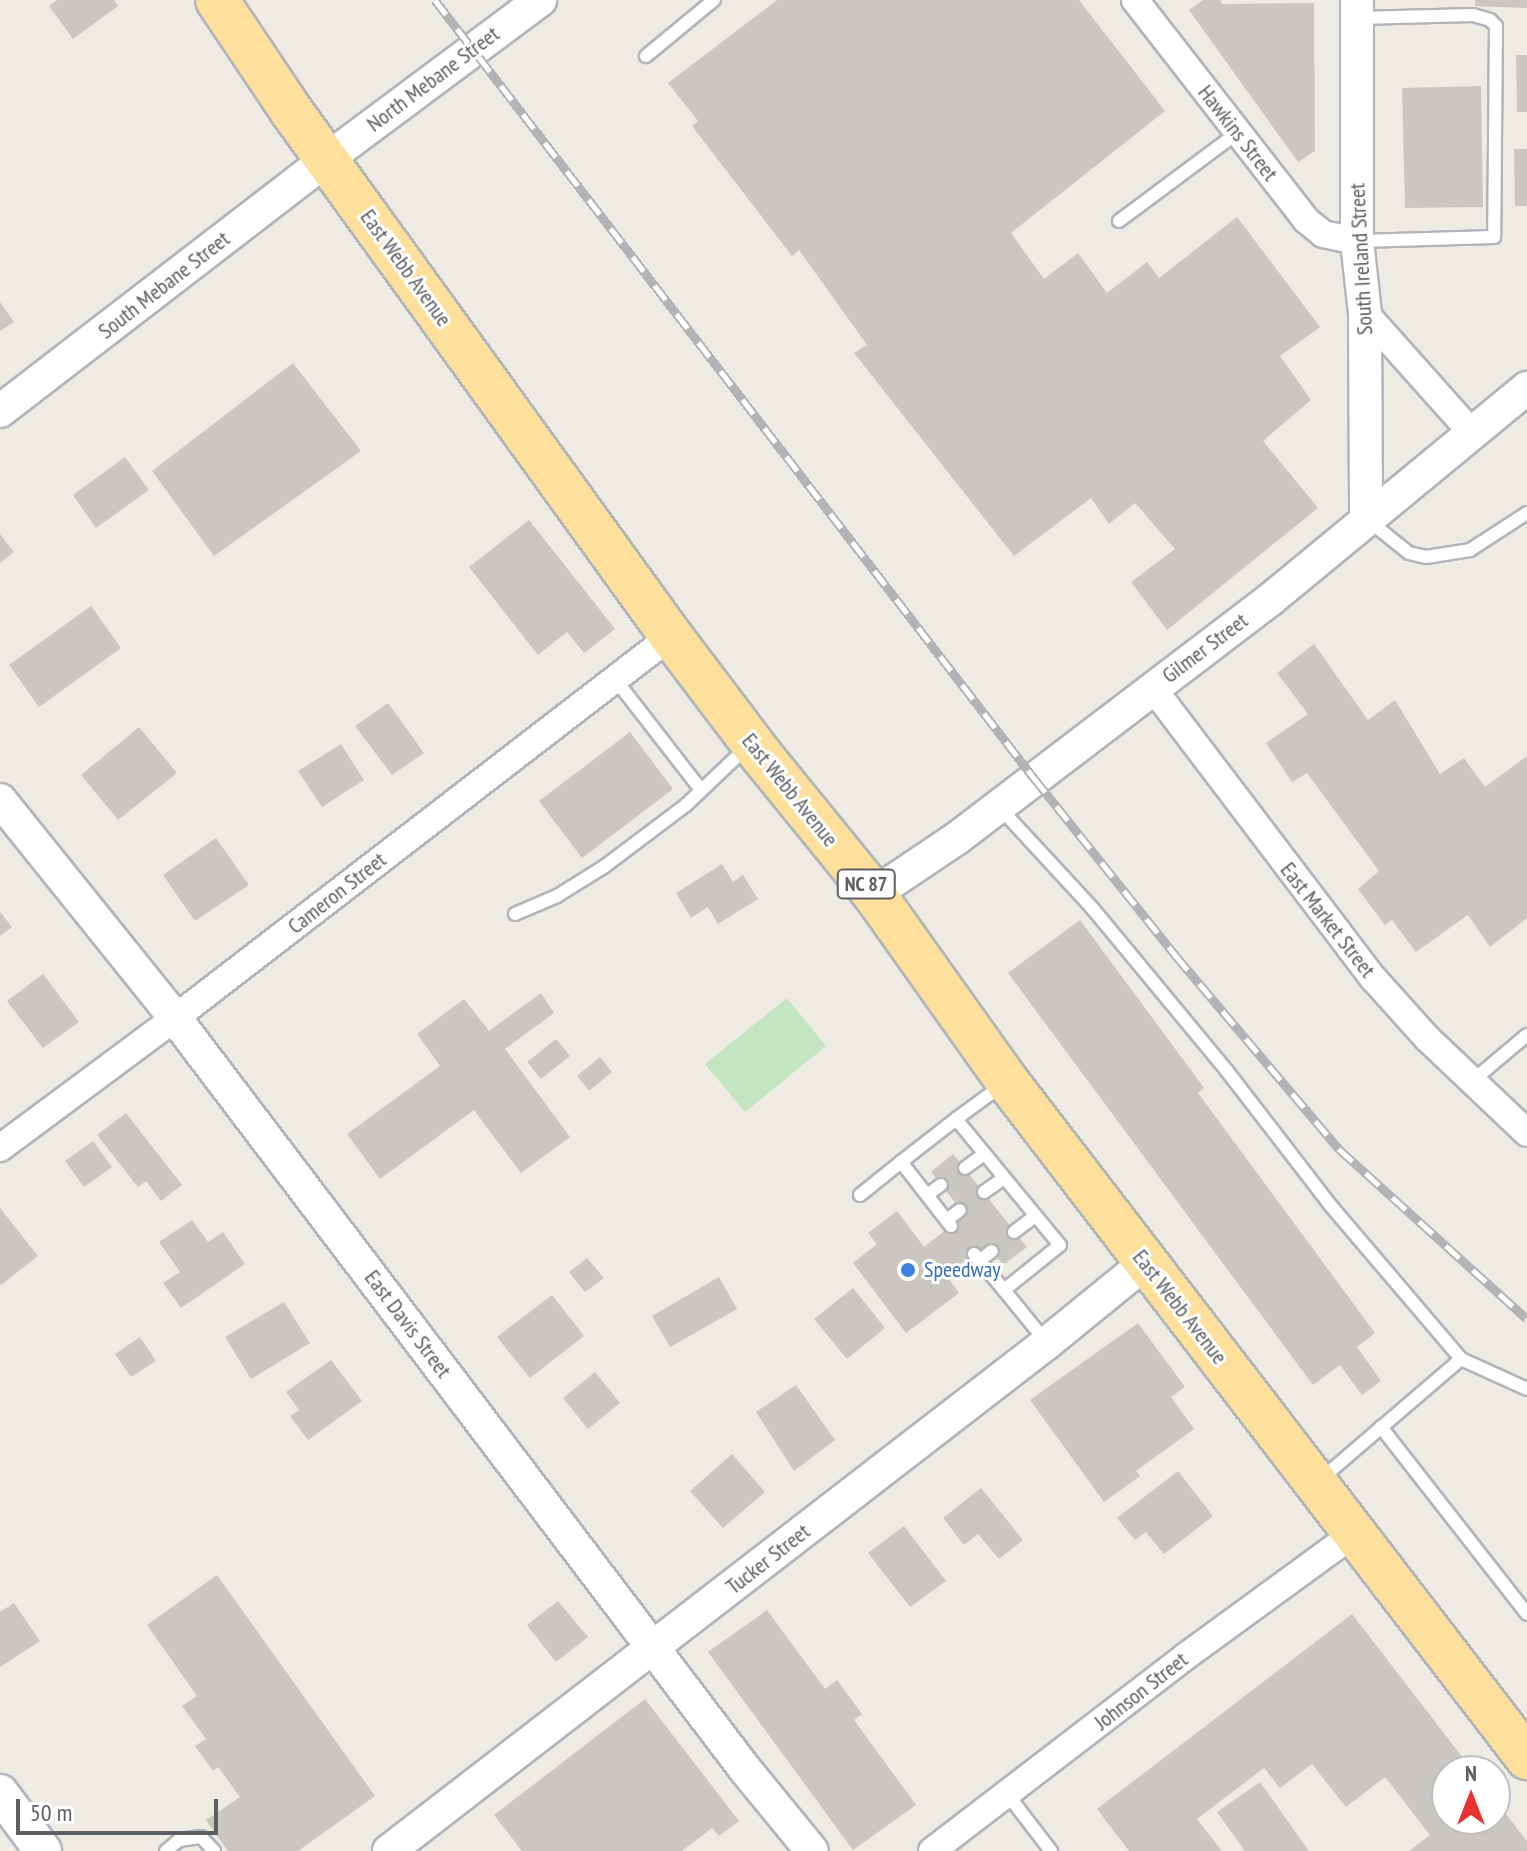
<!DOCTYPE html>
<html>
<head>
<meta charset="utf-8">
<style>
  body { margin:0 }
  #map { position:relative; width:1527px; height:1851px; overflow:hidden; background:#eeebe4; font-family:"PT Sans Narrow",sans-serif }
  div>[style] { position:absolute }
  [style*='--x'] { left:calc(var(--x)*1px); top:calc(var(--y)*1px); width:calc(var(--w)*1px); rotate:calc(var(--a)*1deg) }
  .green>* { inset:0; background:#c3e5c0 }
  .building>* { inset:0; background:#cac6c1 }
  .roads { filter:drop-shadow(2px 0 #b1b5b9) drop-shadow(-2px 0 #b1b5b9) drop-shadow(0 2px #b1b5b9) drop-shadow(0 -2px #b1b5b9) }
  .service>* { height:12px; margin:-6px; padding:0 6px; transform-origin:6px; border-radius:6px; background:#fff }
  .minor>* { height:26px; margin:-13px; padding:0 13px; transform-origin:13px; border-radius:13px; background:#fff }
  .tertiary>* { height:32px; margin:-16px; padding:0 16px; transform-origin:16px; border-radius:16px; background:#fff }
  .secondary>* { height:36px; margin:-18px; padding:0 18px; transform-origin:18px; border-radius:18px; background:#fff }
  .trunk>* { height:42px; margin:-21px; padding:0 21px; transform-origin:21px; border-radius:21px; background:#fce09c }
  .rail>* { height:9px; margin-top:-4.5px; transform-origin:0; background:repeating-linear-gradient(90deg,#fff 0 18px,#b2b3b4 0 36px); box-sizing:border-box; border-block:2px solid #b2b3b4 }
  .dots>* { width:22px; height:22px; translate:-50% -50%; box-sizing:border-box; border:4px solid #fff; border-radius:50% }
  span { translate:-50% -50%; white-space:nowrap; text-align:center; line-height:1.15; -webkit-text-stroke:6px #fff; paint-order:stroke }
  .shield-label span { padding:2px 6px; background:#fff; border:2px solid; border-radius:6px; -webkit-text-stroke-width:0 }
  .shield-label { font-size:20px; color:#5c6064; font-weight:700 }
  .street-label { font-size:22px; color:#5c6064 }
  .shop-label { font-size:22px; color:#366cbe }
  .left { translate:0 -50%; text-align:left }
  .north { position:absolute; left:1431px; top:1755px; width:80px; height:80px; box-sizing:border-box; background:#fff; border:2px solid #bebfc1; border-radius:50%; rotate:0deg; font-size:22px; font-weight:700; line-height:32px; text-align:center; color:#5c6064 }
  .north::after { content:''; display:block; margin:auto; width:28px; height:36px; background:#e73231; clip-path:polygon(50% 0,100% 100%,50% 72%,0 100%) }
  .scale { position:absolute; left:16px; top:1799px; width:202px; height:36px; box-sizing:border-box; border:4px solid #5c6064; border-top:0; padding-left:10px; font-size:24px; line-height:28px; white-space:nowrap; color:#5c6064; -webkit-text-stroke:6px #fff; paint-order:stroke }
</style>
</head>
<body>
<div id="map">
  <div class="green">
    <i style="clip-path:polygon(787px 998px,826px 1046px,745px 1112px,705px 1064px)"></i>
  </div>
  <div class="building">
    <i style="clip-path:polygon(57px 0,114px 0,118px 6px,73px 39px,49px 6px)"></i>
    <i style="clip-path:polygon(777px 0,1079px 0,1165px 111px,1011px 233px,1044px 279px,1078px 253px,1107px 293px,1147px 262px,1159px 278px,1237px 217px,1320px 327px,1280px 356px,1311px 400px,1263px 441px,1318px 508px,1167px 630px,1131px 582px,1175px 549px,1135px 503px,1109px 524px,1091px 498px,1014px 556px,854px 353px,867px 345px,799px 250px,792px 256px,692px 126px,698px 121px,668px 83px)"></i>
    <i style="clip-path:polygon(1203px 0,1220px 0,1222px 4px,1314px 3px,1315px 151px,1298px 162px,1189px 10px)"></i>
    <i style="clip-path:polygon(1475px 0,1527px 0,1527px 8px,1475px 6px)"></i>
    <i style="clip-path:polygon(1516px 55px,1527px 55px,1527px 112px,1517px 112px)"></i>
    <i style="clip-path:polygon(1481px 86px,1483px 207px,1405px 208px,1402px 88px)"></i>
    <i style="clip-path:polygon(1514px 149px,1527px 149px,1527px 206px,1515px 206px)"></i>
    <i style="clip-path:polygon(0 302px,14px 322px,0 331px)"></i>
    <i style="clip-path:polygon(293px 363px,361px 451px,214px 556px,152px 471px)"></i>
    <i style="clip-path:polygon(125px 457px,149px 490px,96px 528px,73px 495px)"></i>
    <i style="clip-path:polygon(529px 520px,615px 629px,584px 653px,567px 632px,538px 655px,469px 567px)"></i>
    <i style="clip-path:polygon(0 534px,14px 552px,0 563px)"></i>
    <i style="clip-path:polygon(91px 606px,121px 648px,39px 707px,9px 665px)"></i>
    <i style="clip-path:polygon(1314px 644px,1368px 720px,1395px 700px,1440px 774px,1464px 758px,1485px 787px,1527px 756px,1527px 918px,1490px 947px,1468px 915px,1416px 952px,1392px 920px,1385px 925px,1358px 889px,1379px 871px,1307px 773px,1292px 782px,1266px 743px,1308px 714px,1277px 673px)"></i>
    <i style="clip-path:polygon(388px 703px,424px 753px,392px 775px,355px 726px)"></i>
    <i style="clip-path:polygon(139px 727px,177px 773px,118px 820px,81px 775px)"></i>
    <i style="clip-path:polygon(630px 732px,673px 789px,582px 858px,539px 801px)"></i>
    <i style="clip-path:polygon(341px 744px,364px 780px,322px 807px,298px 771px)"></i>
    <i style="clip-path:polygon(216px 838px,249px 885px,195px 921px,163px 875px)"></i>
    <i style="clip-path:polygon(722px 864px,733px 882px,743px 875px,758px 899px,718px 924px,708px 907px,691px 918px,676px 893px)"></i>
    <i style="clip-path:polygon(0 912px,12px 927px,0 936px)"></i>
    <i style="clip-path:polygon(1080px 920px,1204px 1088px,1198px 1093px,1375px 1333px,1357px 1347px,1381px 1381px,1362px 1395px,1340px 1365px,1313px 1385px,1008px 973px)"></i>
    <i style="clip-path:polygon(43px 974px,79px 1022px,43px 1048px,7px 1001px)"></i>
    <i style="clip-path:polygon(541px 993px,554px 1013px,505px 1049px,570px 1137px,521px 1173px,474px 1110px,380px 1179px,347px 1134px,440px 1066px,417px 1034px,464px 999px,489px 1031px)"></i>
    <i style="clip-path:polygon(556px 1039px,570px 1056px,541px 1079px,527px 1062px)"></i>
    <i style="clip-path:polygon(600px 1057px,612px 1072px,589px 1091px,577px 1076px)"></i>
    <i style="clip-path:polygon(126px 1113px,182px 1185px,161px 1201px,146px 1181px,138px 1187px,97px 1135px)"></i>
    <i style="clip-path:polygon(93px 1141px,112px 1167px,84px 1187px,65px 1161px)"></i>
    <i style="clip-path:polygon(953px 1154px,1027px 1247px,1003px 1265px,987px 1244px,946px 1275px,959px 1293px,906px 1333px,853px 1263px,877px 1244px,868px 1233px,897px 1211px,924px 1247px,965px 1215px,931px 1172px)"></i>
    <i style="clip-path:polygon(0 1208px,38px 1256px,1px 1285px,0 1283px)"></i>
    <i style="clip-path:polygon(192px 1220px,208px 1242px,223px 1232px,245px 1264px,181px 1308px,163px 1283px,180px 1272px,159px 1242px)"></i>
    <i style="clip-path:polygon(587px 1258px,604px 1278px,585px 1292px,569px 1272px)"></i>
    <i style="clip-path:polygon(719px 1277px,737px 1309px,670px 1347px,652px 1316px)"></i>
    <i style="clip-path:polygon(853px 1288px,885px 1328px,847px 1359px,814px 1319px)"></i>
    <i style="clip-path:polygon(552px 1295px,584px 1336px,530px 1378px,497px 1337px)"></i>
    <i style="clip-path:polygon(284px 1302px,310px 1343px,251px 1379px,225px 1337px)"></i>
    <i style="clip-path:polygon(1138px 1323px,1185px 1387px,1171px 1397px,1194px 1429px,1136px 1471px,1140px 1476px,1104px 1502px,1030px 1400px)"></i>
    <i style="clip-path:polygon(140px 1337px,156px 1361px,131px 1377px,115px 1354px)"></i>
    <i style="clip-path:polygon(331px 1360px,362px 1401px,308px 1440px,290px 1416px,299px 1410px,286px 1392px)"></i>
    <i style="clip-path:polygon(595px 1372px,620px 1403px,588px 1429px,563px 1398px)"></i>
    <i style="clip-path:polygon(796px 1385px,835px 1440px,794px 1471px,756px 1412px)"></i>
    <i style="clip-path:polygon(732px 1454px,765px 1492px,723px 1528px,690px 1491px)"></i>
    <i style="clip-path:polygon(1178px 1471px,1213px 1516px,1164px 1554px,1146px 1532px,1135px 1540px,1117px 1518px)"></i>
    <i style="clip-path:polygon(981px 1488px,1023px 1540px,999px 1559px,978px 1534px,964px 1545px,943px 1518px)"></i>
    <i style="clip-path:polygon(904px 1526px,946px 1581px,910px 1607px,868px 1553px)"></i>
    <i style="clip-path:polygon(217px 1575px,375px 1796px,298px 1851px,228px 1851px,206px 1820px,240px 1797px,218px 1767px,213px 1771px,195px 1746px,206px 1739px,182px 1706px,197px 1696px,147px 1625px)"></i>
    <i style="clip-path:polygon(558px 1601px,588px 1637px,556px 1662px,527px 1625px)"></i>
    <i style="clip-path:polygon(14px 1603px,40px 1641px,0 1667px,0 1612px)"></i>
    <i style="clip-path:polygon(767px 1610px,825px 1689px,837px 1680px,862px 1714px,854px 1720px,916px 1805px,853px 1850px,708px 1652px)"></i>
    <i style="clip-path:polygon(1352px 1614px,1473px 1771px,1447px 1771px,1447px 1819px,1495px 1819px,1495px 1800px,1527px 1841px,1527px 1851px,1409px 1851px,1430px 1835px,1385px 1777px,1346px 1807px,1312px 1764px,1280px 1788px,1264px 1768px,1197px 1819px,1222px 1851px,1129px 1851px,1097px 1809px)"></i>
    <i style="clip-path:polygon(645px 1699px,739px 1821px,719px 1836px,712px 1828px,682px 1851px,522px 1851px,494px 1815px)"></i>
    <i style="clip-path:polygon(1260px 1782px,1309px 1851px,1245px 1851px,1217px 1812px)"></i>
  </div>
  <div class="roads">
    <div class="service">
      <i style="--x:1358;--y:18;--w:115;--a:-1.5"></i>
      <i style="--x:1473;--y:15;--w:18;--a:16"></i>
      <i style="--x:1490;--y:20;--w:8;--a:45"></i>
      <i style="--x:1496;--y:26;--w:211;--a:90.5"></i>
      <i style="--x:1494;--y:237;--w:134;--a:178.3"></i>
      <i style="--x:646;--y:56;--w:88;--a:-39.5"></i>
      <i style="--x:1119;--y:221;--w:147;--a:-36.7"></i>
      <i style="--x:1369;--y:521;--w:51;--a:38.7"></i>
      <i style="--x:1409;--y:553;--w:17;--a:13"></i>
      <i style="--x:1426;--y:557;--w:45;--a:-9"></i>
      <i style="--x:1470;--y:550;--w:68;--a:-33"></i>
      <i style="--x:615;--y:679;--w:140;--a:52.2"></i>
      <i style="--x:999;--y:807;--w:139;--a:47.3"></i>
      <i style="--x:1093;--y:909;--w:210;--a:50.4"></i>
      <i style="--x:1227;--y:1071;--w:170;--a:52.4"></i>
      <i style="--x:1331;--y:1206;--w:201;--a:49.6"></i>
      <i style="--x:1461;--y:1359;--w:184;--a:139.4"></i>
      <i style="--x:515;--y:914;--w:46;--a:-23.2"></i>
      <i style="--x:557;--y:896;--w:57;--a:-32"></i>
      <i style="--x:605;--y:866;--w:101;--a:-37"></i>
      <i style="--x:686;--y:805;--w:86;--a:-43.6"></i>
      <i style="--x:1471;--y:1082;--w:73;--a:-40"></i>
      <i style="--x:1001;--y:1086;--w:56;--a:143.7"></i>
      <i style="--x:956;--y:1119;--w:163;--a:50.5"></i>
      <i style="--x:1060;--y:1245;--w:72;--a:141.2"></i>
      <i style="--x:1004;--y:1290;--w:68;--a:50.9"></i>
      <i style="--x:965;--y:1168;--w:24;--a:-36"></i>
      <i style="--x:984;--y:1192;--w:24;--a:-35"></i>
      <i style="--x:860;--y:1195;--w:53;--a:-38.8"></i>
      <i style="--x:927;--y:1195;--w:17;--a:-36"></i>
      <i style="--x:947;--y:1220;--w:16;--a:-38"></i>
      <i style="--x:951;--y:1226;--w:81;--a:-128"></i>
      <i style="--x:901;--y:1162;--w:70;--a:-38"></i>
      <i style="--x:1014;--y:1232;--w:26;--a:-37"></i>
      <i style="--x:974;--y:1254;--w:47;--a:50.2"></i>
      <i style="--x:979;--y:1261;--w:16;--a:-38"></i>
      <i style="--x:1461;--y:1359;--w:72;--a:24.4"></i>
      <i style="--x:1381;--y:1427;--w:237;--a:52"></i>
      <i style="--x:1008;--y:1795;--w:71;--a:52.5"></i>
      <i style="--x:166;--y:1851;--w:17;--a:-40"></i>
      <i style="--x:179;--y:1840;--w:22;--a:-8"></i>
      <i style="--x:201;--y:1837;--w:19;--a:47"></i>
    </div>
    <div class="minor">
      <i style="--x:1135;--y:0;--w:279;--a:52.1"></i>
      <i style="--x:1306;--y:220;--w:22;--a:39"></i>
      <i style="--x:1323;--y:234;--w:35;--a:12"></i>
      <i style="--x:1365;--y:313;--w:159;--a:48.3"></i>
      <i style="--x:1152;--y:687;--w:367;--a:52.8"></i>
      <i style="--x:1374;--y:979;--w:79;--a:48.1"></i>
      <i style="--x:1427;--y:1038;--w:138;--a:43.5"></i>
      <i style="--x:0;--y:1148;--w:218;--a:-36.6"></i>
      <i style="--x:175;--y:1018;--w:626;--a:-37.6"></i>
      <i style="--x:932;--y:1851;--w:320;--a:-37.5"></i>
      <i style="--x:1186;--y:1656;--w:207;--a:-36.1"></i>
    </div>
    <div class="tertiary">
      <i style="--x:1357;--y:0;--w:241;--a:90"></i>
      <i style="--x:1357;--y:241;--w:72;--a:83.7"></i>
      <i style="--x:1365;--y:313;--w:206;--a:89.7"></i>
      <i style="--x:0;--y:411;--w:413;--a:-37.6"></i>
      <i style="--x:327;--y:159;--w:266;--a:-36.7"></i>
      <i style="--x:0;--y:800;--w:280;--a:51.2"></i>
      <i style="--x:175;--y:1018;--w:941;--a:52.81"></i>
      <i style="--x:744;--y:1768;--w:107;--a:50.7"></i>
      <i style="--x:874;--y:894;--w:99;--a:-33.9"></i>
      <i style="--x:956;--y:839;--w:396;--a:-37.3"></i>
      <i style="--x:1271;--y:599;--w:332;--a:-39.5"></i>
      <i style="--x:389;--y:1851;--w:831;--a:-37.67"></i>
      <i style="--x:1047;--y:1343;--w:127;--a:-39.2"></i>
    </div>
    <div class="secondary">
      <i style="--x:0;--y:1793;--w:72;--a:53.4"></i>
    </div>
    <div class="trunk">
      <i style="--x:217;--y:0;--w:135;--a:56.2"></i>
      <i style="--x:292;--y:112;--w:647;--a:54.12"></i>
      <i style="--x:671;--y:636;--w:149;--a:52.9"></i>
      <i style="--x:761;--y:755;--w:179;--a:50.9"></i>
      <i style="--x:874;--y:894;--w:229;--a:54.6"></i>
      <i style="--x:1007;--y:1081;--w:854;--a:52.47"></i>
    </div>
  </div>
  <div class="rail">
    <i style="--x:435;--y:0;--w:982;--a:52.41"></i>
    <i style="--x:1034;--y:778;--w:228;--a:51.4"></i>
    <i style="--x:1176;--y:956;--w:253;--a:49.8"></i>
    <i style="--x:1339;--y:1149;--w:253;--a:42.1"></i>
  </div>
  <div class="dots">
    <i style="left:908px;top:1270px;background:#3f7fe0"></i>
  </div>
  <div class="shield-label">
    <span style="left:866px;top:884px">NC 87</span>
  </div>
  <div class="street-label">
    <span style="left:433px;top:79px;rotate:-37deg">North Mebane Street</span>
    <span style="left:1238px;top:133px;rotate:52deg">Hawkins Street</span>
    <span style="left:1361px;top:259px;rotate:-93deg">South Ireland Street</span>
    <span style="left:406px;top:268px;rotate:54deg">East Webb Avenue</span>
    <span style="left:164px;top:285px;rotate:-38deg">South Mebane Street</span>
    <span style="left:1205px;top:648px;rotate:-37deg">Gilmer Street</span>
    <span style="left:790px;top:790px;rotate:51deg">East Webb Avenue</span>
    <span style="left:337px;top:893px;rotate:-38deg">Cameron Street</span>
    <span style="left:1328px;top:920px;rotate:52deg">East Market Street</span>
    <span style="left:1180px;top:1307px;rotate:52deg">East Webb Avenue</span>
    <span style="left:408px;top:1324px;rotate:53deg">East Davis Street</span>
    <span style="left:768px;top:1559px;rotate:-38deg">Tucker Street</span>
    <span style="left:1141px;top:1691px;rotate:-38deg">Johnson Street</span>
  </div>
  <div class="shop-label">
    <span class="left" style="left:924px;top:1270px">Speedway</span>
  </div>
  <div class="north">N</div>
  <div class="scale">50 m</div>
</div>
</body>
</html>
